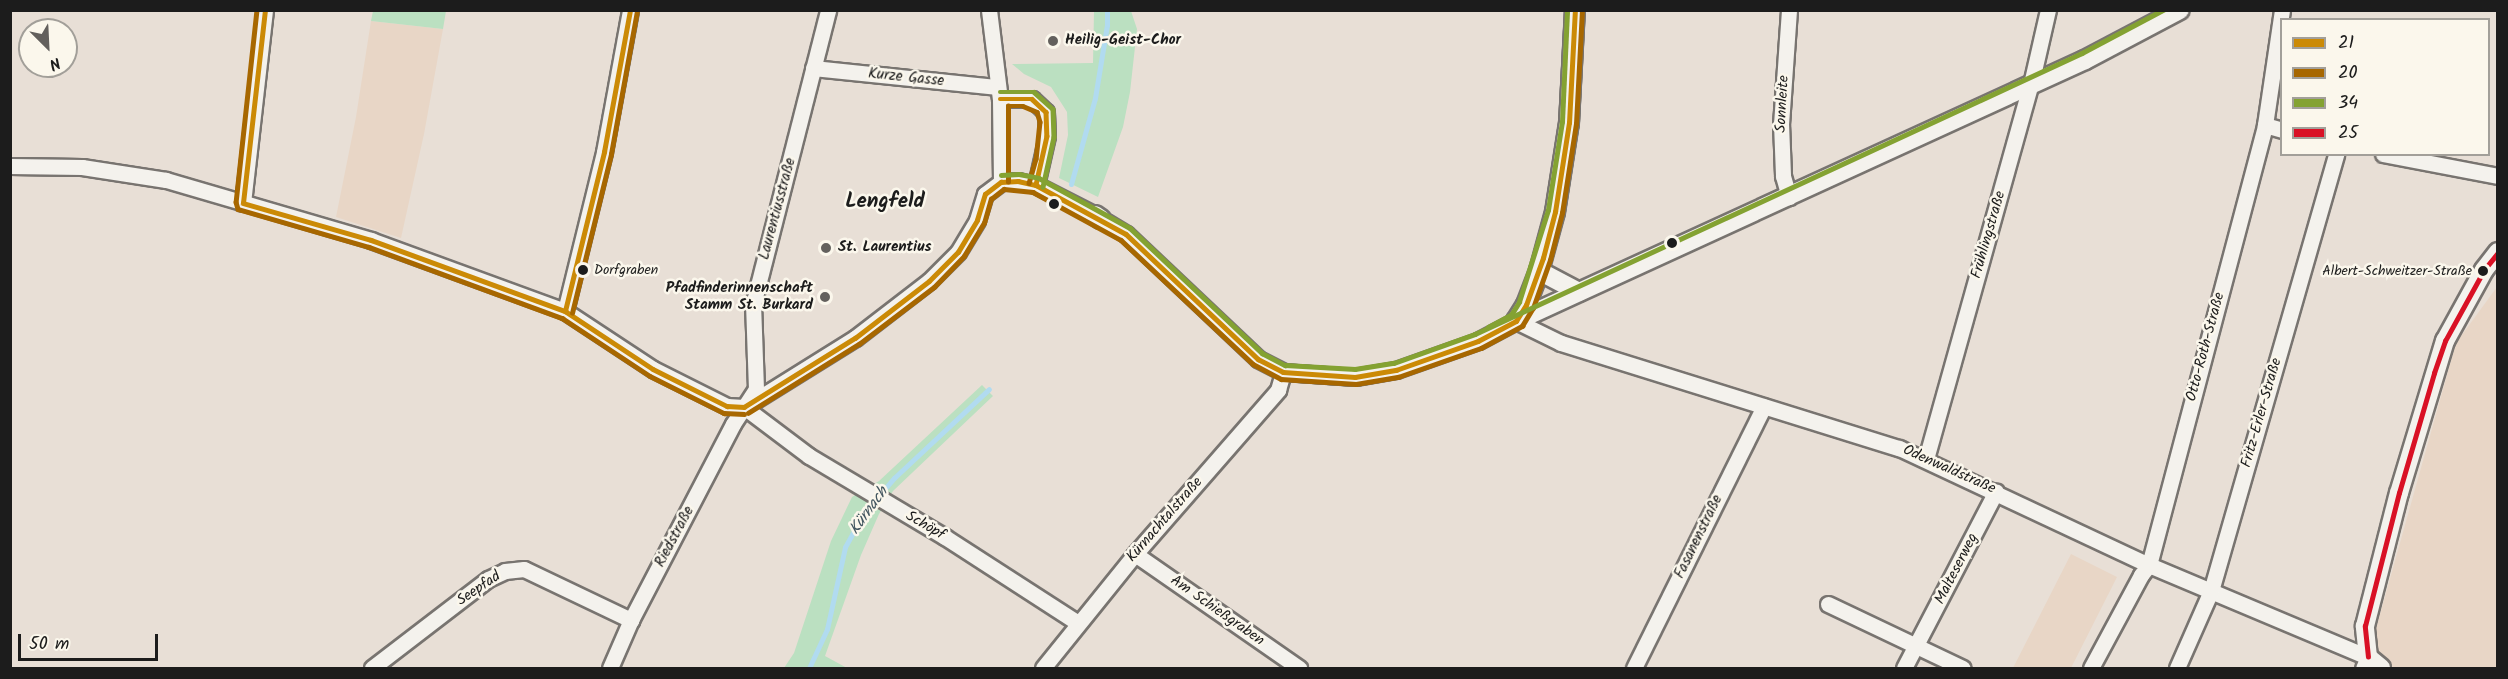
<!DOCTYPE html>
<html>
<head>
<meta charset="utf-8">
<style>
  body { margin:0 }
  #map { position:relative; width:2508px; height:679px; overflow:hidden; background:#e8dfd6; font-family:Kalam,sans-serif }
  div>[style] { position:absolute }
  [style*='--x'] { left:calc(var(--x)*1px); top:calc(var(--y)*1px); width:calc(var(--w)*1px); rotate:calc(var(--a)*1deg) }
  .built>* { inset:0; background:#e8d6c6 }
  .green>* { inset:0; background:#bbe0c1 }
  .stream>* { height:5px; margin:-2.5px; padding:0 2.5px; transform-origin:2.5px; border-radius:2.5px; background:#b1dbf0 }
  .roads { filter:drop-shadow(2px 0 #787470) drop-shadow(-2px 0 #787470) drop-shadow(0 2px #787470) drop-shadow(0 -2px #787470) }
  .minor>* { height:15px; margin:-7.5px; padding:0 7.5px; transform-origin:7.5px; border-radius:7.5px; background:#f4f2ed }
  .tertiary>* { height:18px; margin:-9px; padding:0 9px; transform-origin:9px; border-radius:9px; background:#f4f2ed }
  .bus-1>* { height:4.5px; margin:-2.25px; padding:0 2.25px; transform-origin:2.25px; border-radius:2.25px; background:#cb8a06 }
  .bus-2>* { height:4.5px; margin:-2.25px; padding:0 2.25px; transform-origin:2.25px; border-radius:2.25px; background:#a76700 }
  .bus-3>* { height:4.5px; margin:-2.25px; padding:0 2.25px; transform-origin:2.25px; border-radius:2.25px; background:#84a232 }
  .bus-4>* { height:4.5px; margin:-2.25px; padding:0 2.25px; transform-origin:2.25px; border-radius:2.25px; background:#d91125 }
  .dots>* { width:16px; height:16px; translate:-50% -50%; box-sizing:border-box; border:3px solid #fbf7ec; border-radius:50% }
  span { translate:-50% -50%; white-space:nowrap; text-align:center; line-height:1.15; -webkit-text-stroke:5px #fbf7ec; paint-order:stroke }
  .bus-label { font-size:14px; color:#1c1c1c }
  .left { translate:0 -50%; text-align:left }
  .right { translate:-100% -50%; text-align:right }
  .poi-label { font-size:15px; color:#1c1c1c; font-weight:700 }
  .street-label { font-size:15px; color:#1c1c1c }
  .water-label { font-size:16px; color:#42555f; font-style:italic }
  .district-label { font-size:21px; color:#1c1c1c; font-weight:700 }
  .frame { position:absolute; inset:0; border:12px solid #1c1c1c; pointer-events:none }
  .legend { position:absolute; left:2280px; top:18px; width:210px; height:138px; box-sizing:border-box; background:#fbf7ec; border:2px solid #a29f99; margin:0; padding:8px 10px; list-style:none; font-size:18px; color:#1c1c1c }
  .legend li { display:flex; align-items:center; gap:12px; height:30px }
  .legend b { width:30px; border:2px solid #a29f99 }
  .north { position:absolute; left:18px; top:18px; width:60px; height:60px; box-sizing:border-box; background:#fbf7ec; border:2px solid #a29f99; border-radius:50%; rotate:156deg; font-size:16px; font-weight:700; line-height:24px; text-align:center; color:#1c1c1c }
  .north::after { content:''; display:block; margin:auto; width:21px; height:27px; background:#63605d; clip-path:polygon(50% 0,100% 100%,50% 72%,0 100%) }
  .scale { position:absolute; left:18px; top:634px; width:140px; height:27px; box-sizing:border-box; border:3px solid #1c1c1c; border-top:0; padding-left:8px; font-size:18px; line-height:21px; white-space:nowrap; color:#1c1c1c; -webkit-text-stroke:4px #fbf7ec; paint-order:stroke }
</style>
</head>
<body>
<div id="map">
  <div class="built">
    <i style="clip-path:polygon(371px 21px,443px 29px,424px 134px,401px 238px,336px 217px,356px 117px)"></i>
    <i style="clip-path:polygon(2497px 287px,2497px 668px,2365px 668px,2456px 343px)"></i>
    <i style="clip-path:polygon(2071px 554px,2117px 577px,2071px 668px,2013px 668px)"></i>
  </div>
  <div class="green">
    <i style="clip-path:polygon(373px 11px,373px 10px,446px 11px,443px 29px,371px 21px)"></i>
    <i style="clip-path:polygon(1094px 11px,1131px 11px,1137px 29px,1130px 92px,1123px 127px,1098px 197px,1059px 178px,1068px 135px,1067px 112px,1051px 87px,1024px 74px,1012px 64px,1093px 63px)"></i>
    <i style="clip-path:polygon(982px 385px,993px 396px,893px 491px,879px 514px,861px 555px,825px 656px,847px 668px,784px 668px,794px 653px,831px 541px,852px 497px,879px 481px)"></i>
  </div>
  <div class="stream">
    <i style="--x:1071;--y:184;--w:89;--a:-74.4"></i>
    <i style="--x:1095;--y:98;--w:74;--a:-80.7"></i>
    <i style="--x:1107;--y:25;--w:15;--a:-90"></i>
    <i style="--x:809;--y:668;--w:43;--a:-65.2"></i>
    <i style="--x:827;--y:629;--w:84;--a:-77.6"></i>
    <i style="--x:845;--y:547;--w:38;--a:-61"></i>
    <i style="--x:863;--y:514;--w:48;--a:-49.3"></i>
    <i style="--x:894;--y:478;--w:130;--a:-43.1"></i>
  </div>
  <div class="roads">
    <div class="minor">
      <i style="--x:989;--y:10;--w:90;--a:83"></i>
      <i style="--x:1000;--y:99;--w:83;--a:89.3"></i>
      <i style="--x:1789;--y:10;--w:113;--a:94"></i>
      <i style="--x:1781;--y:123;--w:53;--a:87.8"></i>
      <i style="--x:1783;--y:176;--w:22;--a:74"></i>
      <i style="--x:813;--y:68;--w:186;--a:5.9"></i>
      <i style="--x:1000;--y:99;--w:32;--a:0"></i>
      <i style="--x:1032;--y:99;--w:19;--a:43"></i>
      <i style="--x:1046;--y:112;--w:24;--a:88"></i>
      <i style="--x:1047;--y:136;--w:50;--a:102.7"></i>
      <i style="--x:2265;--y:125;--w:18;--a:16"></i>
      <i style="--x:2383;--y:154;--w:117;--a:10.8"></i>
      <i style="--x:10;--y:166;--w:72;--a:0.8"></i>
      <i style="--x:82;--y:167;--w:85;--a:8.8"></i>
      <i style="--x:166;--y:180;--w:214;--a:16.3"></i>
      <i style="--x:371;--y:240;--w:207;--a:20.1"></i>
      <i style="--x:565;--y:311;--w:105;--a:33.4"></i>
      <i style="--x:653;--y:369;--w:83;--a:26.6"></i>
      <i style="--x:727;--y:406;--w:17;--a:3"></i>
      <i style="--x:243;--y:203;--w:194;--a:-83.5"></i>
      <i style="--x:1101;--y:219;--w:29;--a:31"></i>
      <i style="--x:1126;--y:234;--w:182;--a:43.4"></i>
      <i style="--x:1258;--y:359;--w:28;--a:27"></i>
      <i style="--x:1283;--y:372;--w:72;--a:4"></i>
      <i style="--x:1355;--y:377;--w:42;--a:-9.7"></i>
      <i style="--x:1396;--y:370;--w:87;--a:-19.5"></i>
      <i style="--x:1478;--y:341;--w:43;--a:-27.8"></i>
      <i style="--x:1516;--y:321;--w:50;--a:26.1"></i>
      <i style="--x:1561;--y:343;--w:354;--a:17.3"></i>
      <i style="--x:1899;--y:448;--w:276;--a:25.1"></i>
      <i style="--x:2149;--y:565;--w:238;--a:22.8"></i>
      <i style="--x:2368;--y:657;--w:12;--a:114"></i>
      <i style="--x:565;--y:311;--w:164;--a:-76.2"></i>
      <i style="--x:604;--y:152;--w:144;--a:-79.6"></i>
      <i style="--x:749;--y:404;--w:125;--a:-31.9"></i>
      <i style="--x:855;--y:338;--w:93;--a:-37.6"></i>
      <i style="--x:929;--y:281;--w:41;--a:-45"></i>
      <i style="--x:958;--y:252;--w:37;--a:-59"></i>
      <i style="--x:977;--y:220;--w:27;--a:-73"></i>
      <i style="--x:985;--y:194;--w:20;--a:-37"></i>
      <i style="--x:1001;--y:182;--w:17;--a:-3"></i>
      <i style="--x:1018;--y:181;--w:18;--a:13"></i>
      <i style="--x:1036;--y:185;--w:66;--a:27"></i>
      <i style="--x:744;--y:407;--w:81;--a:37"></i>
      <i style="--x:809;--y:456;--w:158;--a:30.8"></i>
      <i style="--x:945;--y:537;--w:158;--a:32.9"></i>
      <i style="--x:1926;--y:459;--w:389;--a:-74.4"></i>
      <i style="--x:2031;--y:84;--w:76;--a:-77.1"></i>
      <i style="--x:1135;--y:554;--w:200;--a:34.8"></i>
      <i style="--x:1828;--y:604;--w:149;--a:25.4"></i>
      <i style="--x:372;--y:668;--w:146;--a:-37.5"></i>
      <i style="--x:488;--y:579;--w:19;--a:-25"></i>
      <i style="--x:505;--y:571;--w:19;--a:-6"></i>
      <i style="--x:524;--y:569;--w:119;--a:25.5"></i>
      <i style="--x:610;--y:668;--w:52;--a:-66.4"></i>
      <i style="--x:631;--y:620;--w:221;--a:-62.5"></i>
      <i style="--x:733;--y:424;--w:42;--a:-56.7"></i>
      <i style="--x:756;--y:389;--w:84;--a:-92"></i>
      <i style="--x:753;--y:305;--w:304;--a:-75.7"></i>
      <i style="--x:1043;--y:668;--w:146;--a:-51.1"></i>
      <i style="--x:1135;--y:554;--w:218;--a:-48.9"></i>
      <i style="--x:1278;--y:390;--w:19;--a:-74"></i>
      <i style="--x:1634;--y:668;--w:292;--a:-63.6"></i>
      <i style="--x:1904;--y:668;--w:199;--a:-62.5"></i>
      <i style="--x:2091;--y:668;--w:106;--a:-61.7"></i>
      <i style="--x:2141;--y:575;--w:13;--a:-51"></i>
      <i style="--x:2149;--y:565;--w:455;--a:-75.2"></i>
      <i style="--x:2265;--y:125;--w:116;--a:-81.6"></i>
      <i style="--x:2177;--y:668;--w:84;--a:-66.2"></i>
      <i style="--x:2211;--y:591;--w:455;--a:-74"></i>
    </div>
    <div class="tertiary">
      <i style="--x:1095;--y:215;--w:7;--a:34"></i>
      <i style="--x:1539;--y:271;--w:45;--a:27.7"></i>
      <i style="--x:1516;--y:321;--w:626;--a:-24.64"></i>
      <i style="--x:2085;--y:60;--w:107;--a:-27.8"></i>
      <i style="--x:1516;--y:321;--w:19;--a:-58"></i>
      <i style="--x:1526;--y:305;--w:36;--a:-69"></i>
      <i style="--x:1539;--y:271;--w:61;--a:-74.8"></i>
      <i style="--x:1555;--y:212;--w:90;--a:-81.1"></i>
      <i style="--x:1569;--y:123;--w:113;--a:-87"></i>
      <i style="--x:2381;--y:668;--w:17;--a:-140"></i>
      <i style="--x:2368;--y:657;--w:31;--a:-96"></i>
      <i style="--x:2365;--y:626;--w:137;--a:-75.7"></i>
      <i style="--x:2399;--y:493;--w:159;--a:-73.2"></i>
      <i style="--x:2445;--y:341;--w:81;--a:-61.2"></i>
      <i style="--x:2484;--y:270;--w:23;--a:-52"></i>
    </div>
  </div>
  <div class="bus-1">
    <i style="--x:1000;--y:99;--w:32;--a:0"></i>
    <i style="--x:1032;--y:99;--w:19;--a:43"></i>
    <i style="--x:1046;--y:112;--w:24;--a:88"></i>
    <i style="--x:1047;--y:136;--w:50;--a:102.7"></i>
    <i style="--x:243;--y:203;--w:133;--a:16.1"></i>
    <i style="--x:371;--y:240;--w:207;--a:20.1"></i>
    <i style="--x:565;--y:311;--w:105;--a:33.4"></i>
    <i style="--x:653;--y:369;--w:83;--a:26.6"></i>
    <i style="--x:727;--y:406;--w:17;--a:3"></i>
    <i style="--x:243;--y:203;--w:194;--a:-83.5"></i>
    <i style="--x:565;--y:311;--w:164;--a:-76.2"></i>
    <i style="--x:604;--y:152;--w:144;--a:-79.6"></i>
    <i style="--x:744;--y:407;--w:131;--a:-31.9"></i>
    <i style="--x:855;--y:338;--w:93;--a:-37.6"></i>
    <i style="--x:929;--y:281;--w:41;--a:-45"></i>
    <i style="--x:958;--y:252;--w:37;--a:-59"></i>
    <i style="--x:977;--y:220;--w:27;--a:-73"></i>
    <i style="--x:985;--y:194;--w:20;--a:-37"></i>
    <i style="--x:1001;--y:182;--w:17;--a:-3"></i>
    <i style="--x:1018;--y:181;--w:18;--a:13"></i>
    <i style="--x:1036;--y:185;--w:102;--a:28.6"></i>
    <i style="--x:1126;--y:234;--w:182;--a:43.4"></i>
    <i style="--x:1258;--y:359;--w:28;--a:27"></i>
    <i style="--x:1283;--y:372;--w:72;--a:4"></i>
    <i style="--x:1355;--y:377;--w:42;--a:-9.7"></i>
    <i style="--x:1396;--y:370;--w:87;--a:-19.5"></i>
    <i style="--x:1478;--y:341;--w:43;--a:-27.8"></i>
    <i style="--x:1516;--y:321;--w:19;--a:-58"></i>
    <i style="--x:1526;--y:305;--w:50;--a:-70.1"></i>
    <i style="--x:1543;--y:258;--w:48;--a:-75.4"></i>
    <i style="--x:1555;--y:212;--w:90;--a:-81.1"></i>
    <i style="--x:1569;--y:123;--w:113;--a:-87"></i>
  </div>
  <div class="bus-2">
    <i style="--x:257;--y:10;--w:193;--a:96.2"></i>
    <i style="--x:236;--y:202;--w:7;--a:74"></i>
    <i style="--x:238;--y:209;--w:136;--a:16.2"></i>
    <i style="--x:369;--y:247;--w:206;--a:20.2"></i>
    <i style="--x:562;--y:318;--w:105;--a:33.4"></i>
    <i style="--x:650;--y:376;--w:83;--a:26.6"></i>
    <i style="--x:724;--y:413;--w:20;--a:3"></i>
    <i style="--x:1008;--y:182;--w:76;--a:-90"></i>
    <i style="--x:1008;--y:106;--w:15;--a:0"></i>
    <i style="--x:1023;--y:106;--w:15;--a:23"></i>
    <i style="--x:1037;--y:112;--w:10;--a:73"></i>
    <i style="--x:1040;--y:122;--w:37;--a:96"></i>
    <i style="--x:1036;--y:159;--w:25;--a:106"></i>
    <i style="--x:572;--y:313;--w:164;--a:-76.2"></i>
    <i style="--x:611;--y:154;--w:145;--a:-79.7"></i>
    <i style="--x:748;--y:413;--w:131;--a:-31.9"></i>
    <i style="--x:859;--y:344;--w:94;--a:-37.2"></i>
    <i style="--x:934;--y:287;--w:43;--a:-45.9"></i>
    <i style="--x:964;--y:256;--w:39;--a:-59"></i>
    <i style="--x:984;--y:223;--w:25;--a:-74"></i>
    <i style="--x:991;--y:199;--w:16;--a:-38"></i>
    <i style="--x:1004;--y:189;--w:29;--a:6"></i>
    <i style="--x:1033;--y:192;--w:100;--a:28.6"></i>
    <i style="--x:1121;--y:240;--w:181;--a:43.2"></i>
    <i style="--x:1253;--y:364;--w:32;--a:28"></i>
    <i style="--x:1281;--y:379;--w:75;--a:3.8"></i>
    <i style="--x:1356;--y:384;--w:43;--a:-9.5"></i>
    <i style="--x:1398;--y:377;--w:88;--a:-19.3"></i>
    <i style="--x:1481;--y:348;--w:47;--a:-28.2"></i>
    <i style="--x:1522;--y:326;--w:21;--a:-59"></i>
    <i style="--x:1533;--y:308;--w:51;--a:-70.5"></i>
    <i style="--x:1550;--y:260;--w:49;--a:-75.7"></i>
    <i style="--x:1562;--y:213;--w:90;--a:-81.1"></i>
    <i style="--x:1576;--y:124;--w:114;--a:-87"></i>
  </div>
  <div class="bus-3">
    <i style="--x:1000;--y:92;--w:34;--a:0"></i>
    <i style="--x:1034;--y:92;--w:25;--a:42"></i>
    <i style="--x:1053;--y:109;--w:28;--a:88"></i>
    <i style="--x:1054;--y:137;--w:51;--a:102.4"></i>
    <i style="--x:1001;--y:175;--w:18;--a:-3"></i>
    <i style="--x:1019;--y:174;--w:20;--a:11"></i>
    <i style="--x:1039;--y:178;--w:104;--a:28.8"></i>
    <i style="--x:1130;--y:228;--w:182;--a:43.4"></i>
    <i style="--x:1262;--y:353;--w:26;--a:28"></i>
    <i style="--x:1285;--y:365;--w:70;--a:3.3"></i>
    <i style="--x:1355;--y:369;--w:39;--a:-9"></i>
    <i style="--x:1394;--y:363;--w:86;--a:-19.7"></i>
    <i style="--x:1475;--y:334;--w:669;--a:-24.84"></i>
    <i style="--x:2082;--y:53;--w:92;--a:-28"></i>
    <i style="--x:1488;--y:327;--w:26;--a:-28"></i>
    <i style="--x:1511;--y:315;--w:15;--a:-58"></i>
    <i style="--x:1519;--y:302;--w:96;--a:-72.5"></i>
    <i style="--x:1548;--y:210;--w:89;--a:-81"></i>
    <i style="--x:1562;--y:122;--w:112;--a:-87.4"></i>
  </div>
  <div class="bus-4">
    <i style="--x:2368;--y:657;--w:31;--a:-96"></i>
    <i style="--x:2365;--y:626;--w:137;--a:-75.7"></i>
    <i style="--x:2399;--y:493;--w:125;--a:-73.7"></i>
    <i style="--x:2434;--y:373;--w:34;--a:-71"></i>
    <i style="--x:2445;--y:341;--w:81;--a:-61.2"></i>
    <i style="--x:2484;--y:270;--w:22;--a:-51"></i>
  </div>
  <div class="dots">
    <i style="left:1053px;top:41px;background:#63605d"></i>
    <i style="left:1054px;top:204px;background:#1c1c1c"></i>
    <i style="left:1672px;top:243px;background:#1c1c1c"></i>
    <i style="left:826px;top:248px;background:#63605d"></i>
    <i style="left:583px;top:270px;background:#1c1c1c"></i>
    <i style="left:2483px;top:271px;background:#1c1c1c"></i>
    <i style="left:825px;top:297px;background:#63605d"></i>
  </div>
  <div class="bus-label">
    <span class="left" style="left:594px;top:270px">Dorfgraben</span>
    <span class="right" style="left:2472px;top:271px">Albert-Schweitzer-Straße</span>
  </div>
  <div class="poi-label">
    <span class="left" style="left:1065px;top:41px">Heilig-Geist-Chor</span>
    <span class="left" style="left:838px;top:248px">St. Laurentius</span>
    <span class="right" style="left:813px;top:297px">Pfadfinderinnenschaft<br>Stamm St. Burkard</span>
  </div>
  <div class="street-label">
    <span style="left:906px;top:78px;rotate:6deg">Kurze Gasse</span>
    <span style="left:1783px;top:104px;rotate:-87deg">Sonnleite</span>
    <span style="left:778px;top:209px;rotate:-75deg">Laurentiusstraße</span>
    <span style="left:1989px;top:235px;rotate:-74deg">Frühlingstraße</span>
    <span style="left:2206px;top:347px;rotate:-75deg">Otto-Roth-Straße</span>
    <span style="left:2262px;top:413px;rotate:-74deg">Fritz-Erler-Straße</span>
    <span style="left:1949px;top:470px;rotate:24deg">Odenwaldstraße</span>
    <span style="left:1165px;top:520px;rotate:-49deg">Kürnachtalstraße</span>
    <span style="left:925px;top:526px;rotate:30deg">Schöpf</span>
    <span style="left:675px;top:537px;rotate:-62deg">Riedstraße</span>
    <span style="left:1699px;top:537px;rotate:-64deg">Fasanenstraße</span>
    <span style="left:1957px;top:569px;rotate:-63deg">Malteserweg</span>
    <span style="left:479px;top:589px;rotate:-34deg">Seepfad</span>
    <span style="left:1217px;top:611px;rotate:35deg">Am Schießgraben</span>
  </div>
  <div class="water-label">
    <span style="left:869px;top:511px;rotate:-54deg">Kürnach</span>
  </div>
  <div class="district-label">
    <span style="left:885px;top:202px">Lengfeld</span>
  </div>
  <div class="frame"></div>
  <ul class="legend">
  <li><b style="height:8px;background:#cb8a06"></b>21</li>
  <li><b style="height:8px;background:#a76700"></b>20</li>
  <li><b style="height:8px;background:#84a232"></b>34</li>
  <li><b style="height:8px;background:#d91125"></b>25</li>
  </ul>
  <div class="north">N</div>
  <div class="scale">50 m</div>
</div>
</body>
</html>
